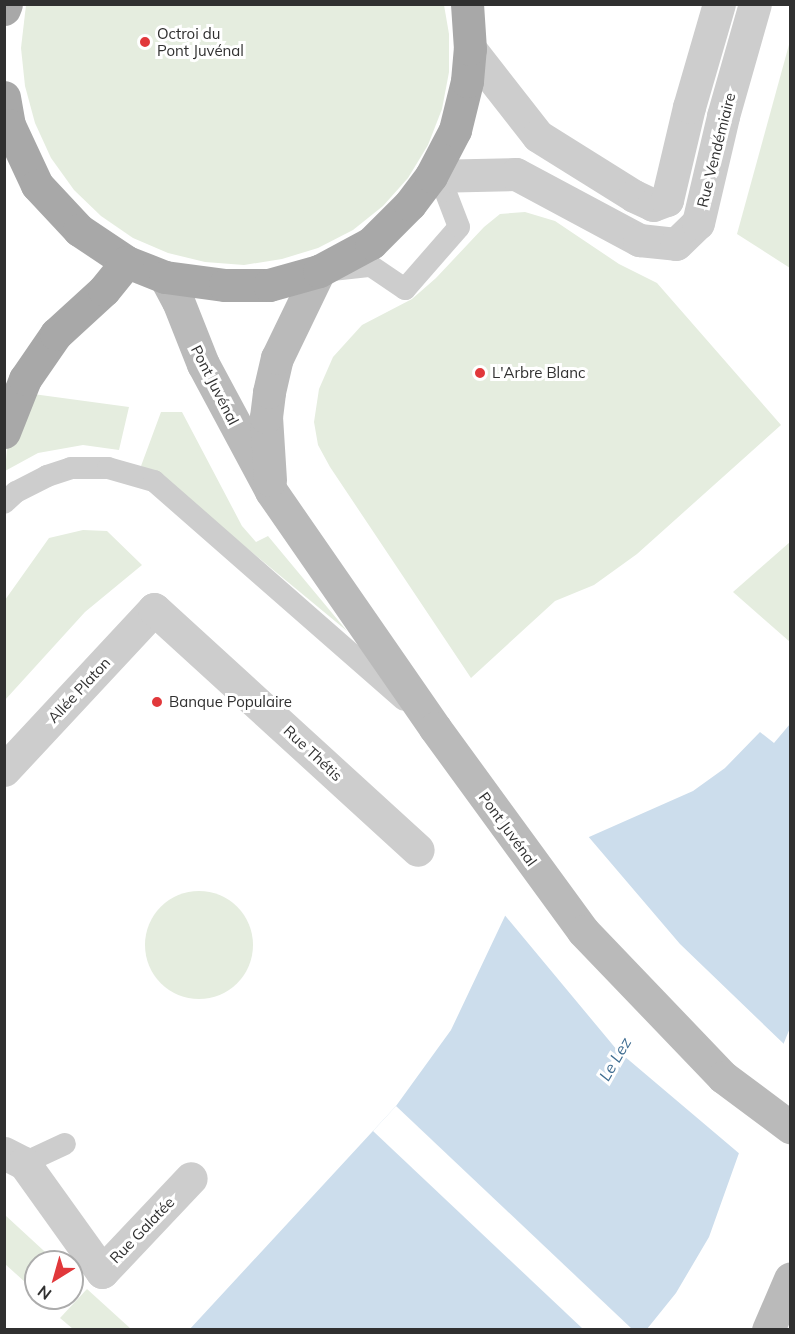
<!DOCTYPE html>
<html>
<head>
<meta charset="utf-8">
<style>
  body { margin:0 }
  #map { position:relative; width:795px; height:1334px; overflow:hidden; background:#fff; font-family:Mulish,sans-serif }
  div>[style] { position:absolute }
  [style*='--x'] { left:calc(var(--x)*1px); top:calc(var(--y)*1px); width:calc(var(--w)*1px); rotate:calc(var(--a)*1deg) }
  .green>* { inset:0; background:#e5eddf }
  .round { border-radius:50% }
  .water>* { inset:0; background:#ccddec }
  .pier>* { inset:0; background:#fff }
  .lane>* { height:22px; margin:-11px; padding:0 11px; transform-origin:11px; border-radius:11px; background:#cdcdcd }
  .street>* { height:33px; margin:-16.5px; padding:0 16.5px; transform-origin:16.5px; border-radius:16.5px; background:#cdcdcd }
  .secondary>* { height:33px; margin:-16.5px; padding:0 16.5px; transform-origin:16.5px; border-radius:16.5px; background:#bababa }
  .primary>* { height:33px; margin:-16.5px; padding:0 16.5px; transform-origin:16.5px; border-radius:16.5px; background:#a8a8a8 }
  .dots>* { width:16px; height:16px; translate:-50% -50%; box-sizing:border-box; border:3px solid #fff; border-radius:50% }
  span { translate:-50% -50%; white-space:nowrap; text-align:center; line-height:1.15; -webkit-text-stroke:6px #fff; paint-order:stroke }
  .poi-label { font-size:15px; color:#303030 }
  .left { translate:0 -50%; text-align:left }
  .street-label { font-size:15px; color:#303030 }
  .water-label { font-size:16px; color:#3f6d91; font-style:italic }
  .frame { position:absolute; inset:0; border:6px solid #303030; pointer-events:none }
  .north { position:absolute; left:24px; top:1250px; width:60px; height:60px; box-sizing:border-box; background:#fff; border:2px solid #acacac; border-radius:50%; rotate:217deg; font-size:16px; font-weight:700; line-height:24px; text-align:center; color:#303030 }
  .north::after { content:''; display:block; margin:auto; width:21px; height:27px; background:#e1383b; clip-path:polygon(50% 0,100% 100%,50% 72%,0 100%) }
</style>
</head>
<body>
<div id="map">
  <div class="green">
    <i style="clip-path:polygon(26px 5px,444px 5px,449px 34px,449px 72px,442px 109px,428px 145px,408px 178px,383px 206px,353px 230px,318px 248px,282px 259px,244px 265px,205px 262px,168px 253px,133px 238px,101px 216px,74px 190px,51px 158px,35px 123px,25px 86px,21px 48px)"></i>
    <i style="clip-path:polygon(790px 41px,790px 268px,737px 234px)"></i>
    <i style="clip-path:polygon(525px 212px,555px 221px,619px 264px,657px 283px,781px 425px,637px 554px,594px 585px,555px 601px,471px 678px,330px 467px,318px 445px,314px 422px,319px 389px,333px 357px,362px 325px,412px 299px,436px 278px,484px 227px,500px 214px)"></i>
    <i style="clip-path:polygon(33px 394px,129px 407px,119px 450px,83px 445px,38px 453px,5px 471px,7px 449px)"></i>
    <i style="clip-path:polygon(161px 412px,182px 412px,242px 526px,256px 542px,268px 536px,347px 631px,161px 477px,141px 466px)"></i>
    <i style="clip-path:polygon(83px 530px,107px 531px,142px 565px,85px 612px,5px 700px,5px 600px,49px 538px)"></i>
    <i style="clip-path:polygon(790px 542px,790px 642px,733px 592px)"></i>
    <i class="round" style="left:145px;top:891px;width:108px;height:108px"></i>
    <i style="clip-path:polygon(5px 1215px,56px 1262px,36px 1262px,36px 1292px,5px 1264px)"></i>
    <i style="clip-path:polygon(87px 1289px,131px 1329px,73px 1329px,60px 1318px)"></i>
  </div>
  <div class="water">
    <i style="clip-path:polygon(790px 724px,790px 1028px,739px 1153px,709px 1237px,676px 1293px,647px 1329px,189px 1330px,396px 1106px,451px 1030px,505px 916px,531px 878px,589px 837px,693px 791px,725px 768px,760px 732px,774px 743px)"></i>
  </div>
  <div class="pier">
    <i style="clip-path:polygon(587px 835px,680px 944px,785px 1045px,741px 1155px,617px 1050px,503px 913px,529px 876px)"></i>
    <i style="clip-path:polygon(396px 1106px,632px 1329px,583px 1329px,373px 1131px)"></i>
  </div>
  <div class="lane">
    <i style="--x:332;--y:270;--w:39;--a:-6"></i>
    <i style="--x:371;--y:266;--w:41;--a:34.1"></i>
    <i style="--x:405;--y:289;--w:82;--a:-48.9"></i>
    <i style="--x:459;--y:227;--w:39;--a:-111"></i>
    <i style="--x:445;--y:191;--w:21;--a:-133"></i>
    <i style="--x:4;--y:503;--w:16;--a:-43"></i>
    <i style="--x:16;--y:492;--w:35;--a:-27"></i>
    <i style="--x:47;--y:476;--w:25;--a:-18"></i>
    <i style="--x:71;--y:468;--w:37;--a:0"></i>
    <i style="--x:108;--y:468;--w:48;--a:15.8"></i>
    <i style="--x:154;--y:481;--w:332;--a:41.2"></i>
    <i style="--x:24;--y:1163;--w:45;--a:-24.9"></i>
  </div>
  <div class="street">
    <i style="--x:470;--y:49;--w:110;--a:52"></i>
    <i style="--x:538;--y:136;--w:113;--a:32"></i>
    <i style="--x:634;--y:196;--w:21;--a:25"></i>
    <i style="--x:653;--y:205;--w:15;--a:-20"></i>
    <i style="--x:667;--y:200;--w:96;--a:-76.7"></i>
    <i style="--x:689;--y:107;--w:107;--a:-73.8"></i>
    <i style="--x:431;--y:176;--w:85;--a:-1.3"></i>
    <i style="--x:516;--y:174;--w:140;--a:28.2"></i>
    <i style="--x:639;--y:240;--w:37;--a:6"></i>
    <i style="--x:676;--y:244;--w:30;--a:-44"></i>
    <i style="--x:698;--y:223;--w:110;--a:-76.8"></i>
    <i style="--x:723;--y:116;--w:116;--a:-74.1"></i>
    <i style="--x:4;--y:770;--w:220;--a:-47"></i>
    <i style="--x:154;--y:609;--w:357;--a:42.4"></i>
    <i style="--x:4;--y:1153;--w:22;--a:27"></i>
    <i style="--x:24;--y:1163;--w:134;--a:54.4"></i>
    <i style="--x:102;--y:1272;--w:129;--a:-46.6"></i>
  </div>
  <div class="secondary">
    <i style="--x:165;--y:277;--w:27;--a:62"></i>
    <i style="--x:178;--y:301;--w:68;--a:68.4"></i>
    <i style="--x:203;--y:364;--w:144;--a:61.8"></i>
    <i style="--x:271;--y:491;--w:288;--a:55.3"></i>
    <i style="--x:435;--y:728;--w:251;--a:53.9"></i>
    <i style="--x:583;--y:931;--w:202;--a:46.2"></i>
    <i style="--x:723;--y:1077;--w:84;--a:36.7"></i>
    <i style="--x:270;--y:480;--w:63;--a:-93.6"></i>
    <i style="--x:266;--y:417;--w:25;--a:-83"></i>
    <i style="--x:269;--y:392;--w:35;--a:-77"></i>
    <i style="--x:277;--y:358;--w:97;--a:-64.2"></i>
    <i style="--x:768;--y:1330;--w:56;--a:-66.7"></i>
  </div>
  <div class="primary">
    <i style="--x:4;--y:9;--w:5;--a:-68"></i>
    <i style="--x:4;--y:97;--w:28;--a:80"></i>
    <i style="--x:9;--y:125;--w:66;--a:65"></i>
    <i style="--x:37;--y:185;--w:62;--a:47"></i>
    <i style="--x:79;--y:230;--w:58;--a:33.7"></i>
    <i style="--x:127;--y:262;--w:41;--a:21.5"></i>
    <i style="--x:165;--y:277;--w:61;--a:7.6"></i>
    <i style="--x:225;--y:285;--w:44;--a:0"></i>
    <i style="--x:269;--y:285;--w:52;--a:-15.6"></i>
    <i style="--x:319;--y:271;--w:59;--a:-28.3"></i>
    <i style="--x:371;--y:243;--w:55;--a:-45"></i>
    <i style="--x:410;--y:204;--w:35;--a:-53"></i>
    <i style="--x:431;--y:176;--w:52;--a:-62.4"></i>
    <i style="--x:455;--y:130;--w:50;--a:-76.2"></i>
    <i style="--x:467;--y:81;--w:32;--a:-85"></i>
    <i style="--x:470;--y:49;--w:45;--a:-93.8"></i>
    <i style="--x:4;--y:432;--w:57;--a:-68.4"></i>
    <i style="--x:25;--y:379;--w:55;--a:-55.4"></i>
    <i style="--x:56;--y:334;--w:65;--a:-42.5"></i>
    <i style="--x:104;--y:290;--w:36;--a:-51"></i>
  </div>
  <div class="dots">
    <i style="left:145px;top:42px;background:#e1383b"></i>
    <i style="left:480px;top:373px;background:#e1383b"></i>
    <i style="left:157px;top:702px;background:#e1383b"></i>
  </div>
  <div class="poi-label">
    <span class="left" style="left:157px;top:42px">Octroi du<br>Pont Juvénal</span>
    <span class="left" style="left:492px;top:373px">L'Arbre Blanc</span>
    <span class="left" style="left:169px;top:702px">Banque Populaire</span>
  </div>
  <div class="street-label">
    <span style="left:716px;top:150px;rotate:-76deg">Rue Vendémiaire</span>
    <span style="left:215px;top:385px;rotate:63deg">Pont Juvénal</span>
    <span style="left:79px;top:690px;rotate:-47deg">Allée Platon</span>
    <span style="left:313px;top:753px;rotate:43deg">Rue Thétis</span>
    <span style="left:508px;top:829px;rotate:54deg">Pont Juvénal</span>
    <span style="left:142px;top:1230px;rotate:-46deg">Rue Galatée</span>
  </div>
  <div class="water-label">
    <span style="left:615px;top:1059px;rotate:-60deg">Le Lez</span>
  </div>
  <div class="frame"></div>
  <div class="north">N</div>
</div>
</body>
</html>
